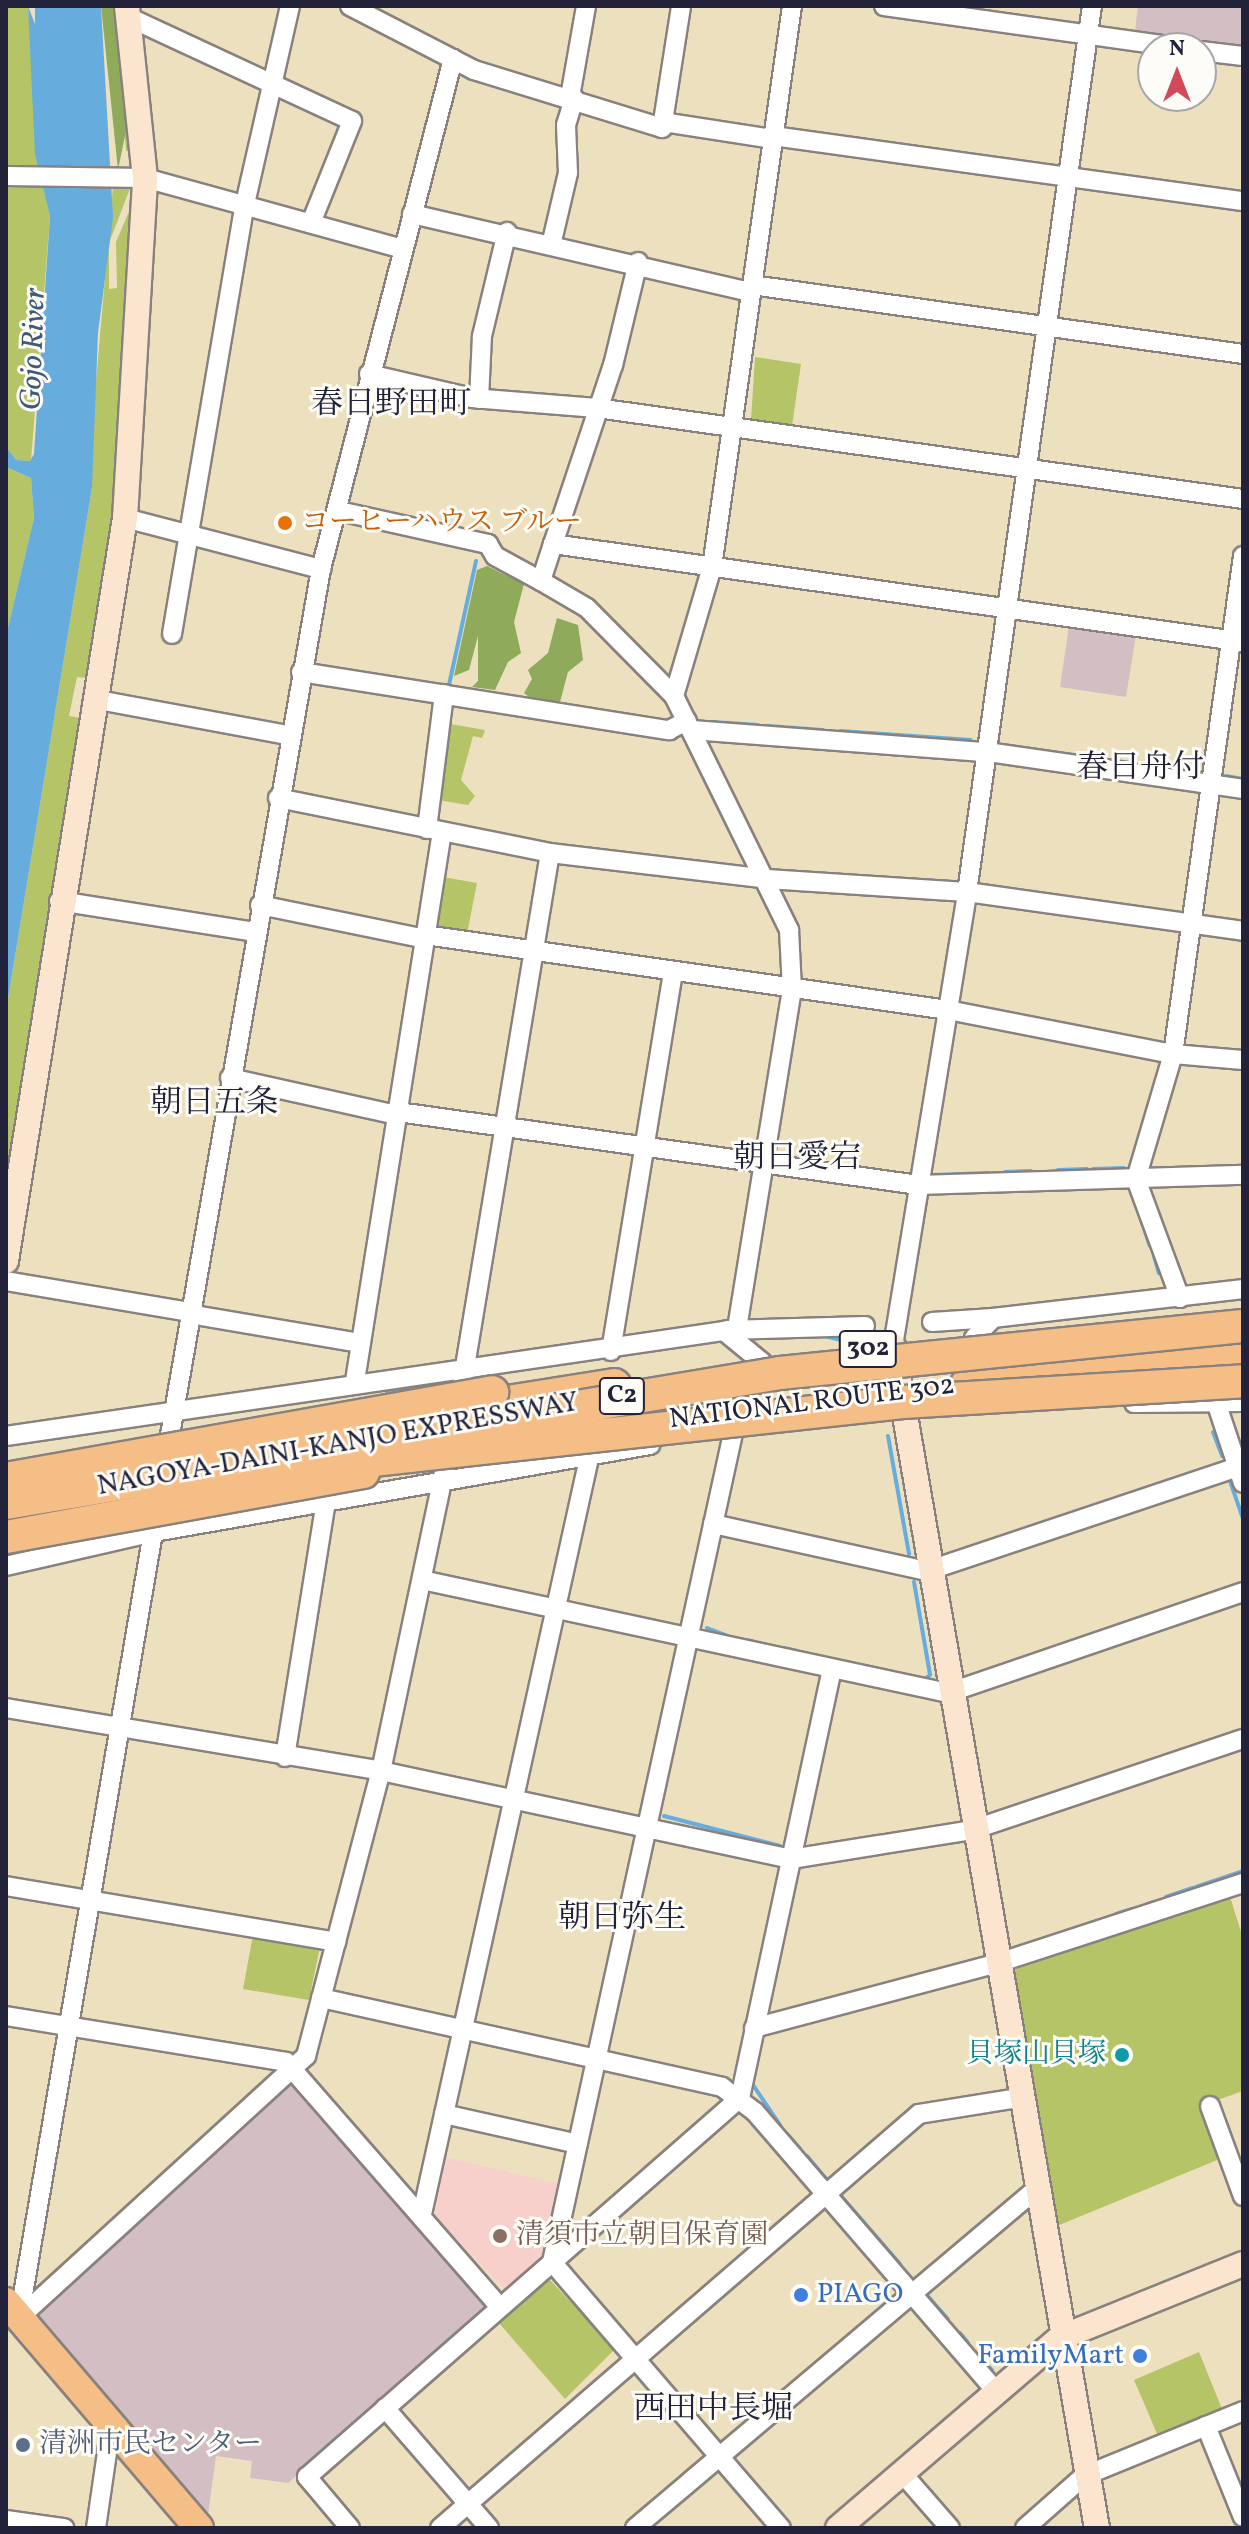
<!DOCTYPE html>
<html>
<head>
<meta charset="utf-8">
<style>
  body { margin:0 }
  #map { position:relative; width:1249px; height:2534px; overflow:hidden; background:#ede0bf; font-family:Vollkorn,"Noto Serif JP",serif }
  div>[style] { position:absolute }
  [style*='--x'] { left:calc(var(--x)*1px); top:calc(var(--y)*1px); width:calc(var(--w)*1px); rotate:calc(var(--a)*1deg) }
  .built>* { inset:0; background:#f7d0cc }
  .industrial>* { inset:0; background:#d2bec3 }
  .green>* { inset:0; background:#b5c467 }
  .forest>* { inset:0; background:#90aa5c }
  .water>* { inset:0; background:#66addd }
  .stream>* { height:4px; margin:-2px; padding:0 2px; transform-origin:2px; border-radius:2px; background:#66addd }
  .roads { filter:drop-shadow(2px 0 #88817d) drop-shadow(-2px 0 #88817d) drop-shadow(0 2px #88817d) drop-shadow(0 -2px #88817d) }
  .street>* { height:18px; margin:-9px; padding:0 9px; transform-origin:9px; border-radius:9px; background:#fff }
  .secondary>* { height:24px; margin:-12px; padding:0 12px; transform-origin:12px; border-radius:12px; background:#fbe5cf }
  .primary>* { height:28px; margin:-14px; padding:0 14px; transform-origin:14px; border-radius:14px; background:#f6be87 }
  .highway>* { height:32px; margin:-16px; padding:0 16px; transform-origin:16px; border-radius:16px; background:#f6be87 }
  .bridges { filter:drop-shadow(2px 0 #88817d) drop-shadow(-2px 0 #88817d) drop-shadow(0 2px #88817d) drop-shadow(0 -2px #88817d) }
  .highway-bridge>* { height:32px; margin:-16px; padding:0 16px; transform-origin:16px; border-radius:16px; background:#f6be87 }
  .dots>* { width:22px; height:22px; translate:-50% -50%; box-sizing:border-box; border:4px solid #fdfcf7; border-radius:50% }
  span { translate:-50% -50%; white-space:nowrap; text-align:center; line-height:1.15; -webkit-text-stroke:6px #fdfcf7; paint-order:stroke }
  .shield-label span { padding:2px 6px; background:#fdfcf7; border:2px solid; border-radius:6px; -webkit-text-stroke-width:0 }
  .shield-label { font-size:26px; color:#22223b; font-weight:700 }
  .food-label { font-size:28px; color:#c56008 }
  .left { translate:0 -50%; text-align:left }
  .street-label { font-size:28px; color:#22223b }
  .culture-label { font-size:28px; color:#0d838f }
  .right { translate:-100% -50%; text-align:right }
  .education-label { font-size:28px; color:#785e54 }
  .shop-label { font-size:28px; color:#366cbe }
  .service-label { font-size:28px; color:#4e5e75 }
  .water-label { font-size:30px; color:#3d5a7c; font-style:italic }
  .quarter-label { font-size:32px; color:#22223b }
  .frame { position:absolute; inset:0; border:8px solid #22223b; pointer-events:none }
  .north { position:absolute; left:1137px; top:32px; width:80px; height:80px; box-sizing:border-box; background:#fdfcf7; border:2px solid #a5a5ac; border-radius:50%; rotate:0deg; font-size:22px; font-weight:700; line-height:32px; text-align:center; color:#22223b }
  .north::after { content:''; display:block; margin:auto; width:28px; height:36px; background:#d1495b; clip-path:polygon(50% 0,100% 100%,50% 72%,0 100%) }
</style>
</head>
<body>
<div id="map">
  <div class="built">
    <i style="clip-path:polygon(444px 2157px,560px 2184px,543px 2255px,504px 2289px,435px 2216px)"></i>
  </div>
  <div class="industrial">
    <i style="clip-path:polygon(1138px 6px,1243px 6px,1243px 47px,1135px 32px)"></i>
    <i style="clip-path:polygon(1069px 626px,1136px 635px,1126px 697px,1060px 687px)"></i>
    <i style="clip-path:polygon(295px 2080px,491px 2304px,288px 2483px,250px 2478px,252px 2461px,216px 2456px,208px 2515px,36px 2313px)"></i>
  </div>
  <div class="green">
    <i style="clip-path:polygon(6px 6px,28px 6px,39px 171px,6px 170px)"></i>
    <i style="clip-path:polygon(114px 6px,119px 6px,132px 151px,126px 151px)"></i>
    <i style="clip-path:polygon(6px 183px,44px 183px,50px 216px,31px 461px,15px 460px,6px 447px)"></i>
    <i style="clip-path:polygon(113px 186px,131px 186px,109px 243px,109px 289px,117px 288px,116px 242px,133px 202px,114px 523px,88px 678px,77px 677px,69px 716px,81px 718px,6px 1202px,6px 1011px,92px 488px,90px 451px)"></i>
    <i style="clip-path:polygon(755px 357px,801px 364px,792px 426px,751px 420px)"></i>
    <i style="clip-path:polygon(6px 467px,31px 478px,34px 518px,6px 636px)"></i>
    <i style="clip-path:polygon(450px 724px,485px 730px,482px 738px,473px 736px,461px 780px,475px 796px,468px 805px,438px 800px)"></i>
    <i style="clip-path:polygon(443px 877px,477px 883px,467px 934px,436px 929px)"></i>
    <i style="clip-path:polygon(1230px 1897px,1243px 1938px,1243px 2091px,1203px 2105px,1222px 2158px,1057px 2226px,1011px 1971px)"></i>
    <i style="clip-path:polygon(253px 1935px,320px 1947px,309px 2000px,243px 1989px)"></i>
    <i style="clip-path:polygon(548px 2278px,615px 2349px,565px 2399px,498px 2322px)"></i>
    <i style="clip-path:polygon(1199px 2352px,1222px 2409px,1158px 2436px,1134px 2380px)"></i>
  </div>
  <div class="forest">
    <i style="clip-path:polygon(101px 6px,114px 6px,127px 126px,118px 170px)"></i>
    <i style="clip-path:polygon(487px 566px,524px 584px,514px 622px,521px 653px,508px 662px,495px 690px,472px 687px,478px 681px,478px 636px,469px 670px,454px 676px,477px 570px)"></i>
    <i style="clip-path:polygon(557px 618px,578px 625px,583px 660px,568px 672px,560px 702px,530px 698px,524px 693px,532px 679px,528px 670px,548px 653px)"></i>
  </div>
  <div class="water">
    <i style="clip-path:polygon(28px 6px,35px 24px,35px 6px,101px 6px,113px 217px,98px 333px,92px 488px,6px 1011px,6px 636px,34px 518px,31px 478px,6px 467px,6px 447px,16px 460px,30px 461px,34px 454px,50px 216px,35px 154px)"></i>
  </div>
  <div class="stream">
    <i style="--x:449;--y:685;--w:127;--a:-77.7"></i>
    <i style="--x:713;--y:722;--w:45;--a:3.8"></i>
    <i style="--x:768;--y:726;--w:55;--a:4.2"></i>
    <i style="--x:840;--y:731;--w:131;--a:3.9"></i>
    <i style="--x:1004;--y:745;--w:198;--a:8.1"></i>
    <i style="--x:1226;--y:776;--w:17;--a:10"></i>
    <i style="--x:1093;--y:1169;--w:31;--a:-2"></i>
    <i style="--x:1058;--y:1170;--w:29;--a:-2"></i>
    <i style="--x:1005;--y:1172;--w:26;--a:-2"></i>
    <i style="--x:933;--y:1175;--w:55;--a:-2.1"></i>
    <i style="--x:1141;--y:1219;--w:28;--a:72"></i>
    <i style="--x:1154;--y:1256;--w:18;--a:74"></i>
    <i style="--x:820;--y:1335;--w:22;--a:13"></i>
    <i style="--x:548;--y:1365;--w:100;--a:-8"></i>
    <i style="--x:475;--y:1378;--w:25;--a:-11"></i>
    <i style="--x:387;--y:1393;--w:54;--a:-9.6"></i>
    <i style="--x:1213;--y:1432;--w:26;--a:69"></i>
    <i style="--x:888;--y:1436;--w:120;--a:79.9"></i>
    <i style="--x:1230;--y:1481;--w:39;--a:71"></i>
    <i style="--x:914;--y:1582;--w:94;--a:80.2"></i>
    <i style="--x:930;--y:1675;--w:6;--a:141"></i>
    <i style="--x:707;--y:1628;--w:22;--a:21"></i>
    <i style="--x:747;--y:1640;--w:21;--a:14"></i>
    <i style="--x:784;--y:1648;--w:13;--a:13"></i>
    <i style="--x:664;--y:1816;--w:120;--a:14.5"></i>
    <i style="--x:1196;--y:1887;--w:50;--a:-18.8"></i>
    <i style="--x:1166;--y:1897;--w:28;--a:-19"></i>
    <i style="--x:1145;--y:1905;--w:9;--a:-21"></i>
    <i style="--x:1116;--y:1914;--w:17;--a:-17"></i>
    <i style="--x:1088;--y:1924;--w:25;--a:-18"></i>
    <i style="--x:751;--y:2082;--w:52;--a:56"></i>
    <i style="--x:788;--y:2135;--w:18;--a:49"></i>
    <i style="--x:807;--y:2156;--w:31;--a:50"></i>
    <i style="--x:842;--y:2197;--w:89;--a:49.1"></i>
    <i style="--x:926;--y:2294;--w:33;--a:49"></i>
    <i style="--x:960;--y:2333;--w:13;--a:51"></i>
    <i style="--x:977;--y:2354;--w:22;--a:47"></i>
  </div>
  <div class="roads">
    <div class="street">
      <i style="--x:350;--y:6;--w:140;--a:27.3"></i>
      <i style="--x:474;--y:70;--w:197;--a:17.1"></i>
      <i style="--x:662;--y:128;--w:123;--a:-81.1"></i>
      <i style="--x:884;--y:6;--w:302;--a:8"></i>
      <i style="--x:126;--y:16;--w:249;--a:24.9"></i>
      <i style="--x:352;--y:121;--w:110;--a:111.9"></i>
      <i style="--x:1201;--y:51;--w:42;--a:6.8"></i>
      <i style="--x:570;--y:97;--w:92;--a:-80"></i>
      <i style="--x:663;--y:122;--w:111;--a:8.8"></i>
      <i style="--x:773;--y:136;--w:474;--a:7.9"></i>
      <i style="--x:6;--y:176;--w:139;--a:0.8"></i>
      <i style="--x:145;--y:178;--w:268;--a:15.4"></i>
      <i style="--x:412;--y:214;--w:348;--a:13"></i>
      <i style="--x:552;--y:241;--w:70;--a:-76.8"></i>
      <i style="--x:568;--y:173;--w:48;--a:-92.4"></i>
      <i style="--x:566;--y:125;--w:28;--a:-73"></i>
      <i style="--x:638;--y:262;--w:106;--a:103.6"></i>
      <i style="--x:613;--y:365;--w:189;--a:108.5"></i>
      <i style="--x:553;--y:544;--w:697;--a:8.08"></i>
      <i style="--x:752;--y:285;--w:496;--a:8"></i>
      <i style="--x:369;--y:374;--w:106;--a:13.1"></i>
      <i style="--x:472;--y:398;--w:125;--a:4.6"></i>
      <i style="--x:597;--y:408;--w:652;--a:8.02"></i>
      <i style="--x:479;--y:399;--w:63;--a:-87.3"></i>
      <i style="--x:482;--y:336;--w:107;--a:-76.5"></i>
      <i style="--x:339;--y:511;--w:153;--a:12.5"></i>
      <i style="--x:488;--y:544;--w:14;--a:60"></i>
      <i style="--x:495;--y:556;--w:52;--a:28.5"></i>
      <i style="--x:125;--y:518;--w:203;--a:14.6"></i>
      <i style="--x:553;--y:544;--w:39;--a:108"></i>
      <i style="--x:541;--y:581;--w:53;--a:30.4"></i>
      <i style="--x:587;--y:608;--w:124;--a:45.3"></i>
      <i style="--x:674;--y:696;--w:261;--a:63.8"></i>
      <i style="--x:789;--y:930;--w:59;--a:87.1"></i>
      <i style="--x:792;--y:989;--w:342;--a:99.2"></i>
      <i style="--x:172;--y:634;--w:436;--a:-80.4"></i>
      <i style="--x:245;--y:204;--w:203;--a:-77.2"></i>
      <i style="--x:301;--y:672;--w:373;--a:9"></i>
      <i style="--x:669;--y:730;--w:20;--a:-27"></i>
      <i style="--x:674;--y:696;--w:134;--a:-73.6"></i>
      <i style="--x:712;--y:567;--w:567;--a:-81.88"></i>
      <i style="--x:93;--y:699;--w:197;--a:10.5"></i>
      <i style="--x:691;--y:730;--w:297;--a:4.3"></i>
      <i style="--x:987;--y:752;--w:259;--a:8.2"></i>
      <i style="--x:278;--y:798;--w:278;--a:11.4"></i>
      <i style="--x:550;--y:853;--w:219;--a:6.8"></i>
      <i style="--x:767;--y:879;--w:200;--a:3.7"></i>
      <i style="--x:967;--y:892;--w:279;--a:8"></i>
      <i style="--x:427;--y:829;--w:136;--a:-82.8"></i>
      <i style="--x:59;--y:901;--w:198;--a:9"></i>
      <i style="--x:260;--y:905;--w:168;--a:11.6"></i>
      <i style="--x:425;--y:935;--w:528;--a:8.16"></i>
      <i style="--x:948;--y:1010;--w:229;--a:11.1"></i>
      <i style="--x:1173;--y:1054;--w:70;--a:4.9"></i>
      <i style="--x:230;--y:1078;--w:171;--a:12.5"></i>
      <i style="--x:398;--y:1112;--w:526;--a:7.98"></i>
      <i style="--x:919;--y:1185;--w:324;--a:-1.8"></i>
      <i style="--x:6;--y:1281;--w:187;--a:9.6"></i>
      <i style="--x:1180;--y:1298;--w:127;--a:-110.3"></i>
      <i style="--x:1136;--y:1179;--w:130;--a:-73.5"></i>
      <i style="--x:1173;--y:1054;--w:503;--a:-82"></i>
      <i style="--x:189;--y:1314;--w:174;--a:9.6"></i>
      <i style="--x:932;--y:1322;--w:61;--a:-3.8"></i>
      <i style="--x:727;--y:1330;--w:138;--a:-1.7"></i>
      <i style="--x:974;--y:1338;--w:28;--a:-46"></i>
      <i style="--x:993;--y:1318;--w:252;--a:-6.6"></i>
      <i style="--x:893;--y:1346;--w:460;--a:-80.7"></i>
      <i style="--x:967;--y:892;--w:895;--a:-81.97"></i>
      <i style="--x:611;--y:1351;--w:383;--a:-80.7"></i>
      <i style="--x:355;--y:1381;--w:556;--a:-81"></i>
      <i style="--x:1216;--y:1402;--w:85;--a:71.6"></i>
      <i style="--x:459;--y:1403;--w:557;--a:-80.61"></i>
      <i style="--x:1134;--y:1403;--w:109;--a:-0.5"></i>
      <i style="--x:6;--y:1436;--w:726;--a:-8.32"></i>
      <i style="--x:724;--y:1331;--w:50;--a:39.4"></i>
      <i style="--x:166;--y:1458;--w:902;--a:-80.11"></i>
      <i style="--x:321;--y:569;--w:527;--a:-75.49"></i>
      <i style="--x:713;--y:1524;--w:219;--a:12.4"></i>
      <i style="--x:927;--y:1571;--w:327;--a:-18.5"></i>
      <i style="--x:6;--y:1566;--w:152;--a:-12.9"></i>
      <i style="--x:154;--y:1532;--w:504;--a:-9.95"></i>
      <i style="--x:422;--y:1580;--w:538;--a:12.12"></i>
      <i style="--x:948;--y:1693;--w:312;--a:-18.9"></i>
      <i style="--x:6;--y:1708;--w:380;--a:9.5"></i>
      <i style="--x:381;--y:1771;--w:419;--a:12.1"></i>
      <i style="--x:791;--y:1859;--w:183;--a:-9.1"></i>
      <i style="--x:972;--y:1830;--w:286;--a:-18.6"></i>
      <i style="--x:285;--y:1757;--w:270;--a:-80.9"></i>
      <i style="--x:6;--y:1886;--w:335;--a:9.6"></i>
      <i style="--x:321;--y:1998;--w:411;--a:12.5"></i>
      <i style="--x:722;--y:2087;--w:41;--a:37.1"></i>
      <i style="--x:755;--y:2112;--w:370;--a:49.2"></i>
      <i style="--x:6;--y:2016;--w:284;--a:9.3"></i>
      <i style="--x:286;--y:2062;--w:325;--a:48.9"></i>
      <i style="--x:754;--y:2028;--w:249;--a:-14.9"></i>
      <i style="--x:995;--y:1964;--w:261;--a:-18.1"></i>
      <i style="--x:1210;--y:2106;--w:96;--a:69.9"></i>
      <i style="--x:444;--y:2114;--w:137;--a:12.6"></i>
      <i style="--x:422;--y:2214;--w:778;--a:-77.54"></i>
      <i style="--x:552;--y:2262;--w:849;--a:-77.68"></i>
      <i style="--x:552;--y:2262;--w:351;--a:49.3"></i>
      <i style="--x:19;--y:2318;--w:827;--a:-80.32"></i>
      <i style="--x:19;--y:2318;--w:389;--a:-42.4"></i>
      <i style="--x:306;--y:2056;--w:295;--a:-75.3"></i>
      <i style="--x:381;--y:1771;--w:334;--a:-78.1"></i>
      <i style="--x:385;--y:2408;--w:159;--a:49.1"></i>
      <i style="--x:1206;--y:2426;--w:98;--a:67.9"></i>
      <i style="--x:902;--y:2473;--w:73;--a:48.9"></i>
      <i style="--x:6;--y:2520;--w:59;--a:7.9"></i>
      <i style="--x:96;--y:2528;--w:104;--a:-81.7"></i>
      <i style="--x:350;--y:2528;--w:67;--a:-130.1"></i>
      <i style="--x:307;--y:2477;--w:575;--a:-41.2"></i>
      <i style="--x:740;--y:2098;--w:438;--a:-77.9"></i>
      <i style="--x:440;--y:2528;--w:633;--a:-40.84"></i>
      <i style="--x:919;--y:2114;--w:100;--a:-9.2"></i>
      <i style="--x:635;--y:2528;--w:524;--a:-40.2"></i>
      <i style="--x:1025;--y:2528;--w:79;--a:-41.4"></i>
      <i style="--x:1084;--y:2476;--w:172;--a:-22.2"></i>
    </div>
    <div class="secondary">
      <i style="--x:6;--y:1261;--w:752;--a:-80.9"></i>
      <i style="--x:125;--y:518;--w:341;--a:-86.6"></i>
      <i style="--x:145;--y:178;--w:173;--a:-96"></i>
      <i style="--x:893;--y:1346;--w:1199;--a:80.21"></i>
      <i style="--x:838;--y:2528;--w:292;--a:-40.6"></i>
      <i style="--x:1060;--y:2338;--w:197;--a:-22"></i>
    </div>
    <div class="primary">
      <i style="--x:6;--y:2302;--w:297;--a:49.5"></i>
    </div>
    <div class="highway">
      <i style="--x:967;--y:1384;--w:277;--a:-5"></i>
      <i style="--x:495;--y:1404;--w:121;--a:-9"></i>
    </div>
  </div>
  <div class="bridges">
    <div class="highway-bridge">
      <i style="--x:337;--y:1464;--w:569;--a:-6.25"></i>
      <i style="--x:903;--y:1402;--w:341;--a:-3.5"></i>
      <i style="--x:6;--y:1479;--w:494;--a:-10.1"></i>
      <i style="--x:6;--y:1503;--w:785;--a:-9.53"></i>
      <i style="--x:780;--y:1373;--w:465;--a:-5.8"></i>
      <i style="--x:6;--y:1537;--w:363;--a:-10.3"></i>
    </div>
  </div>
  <div class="dots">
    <i style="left:285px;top:523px;background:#e8710a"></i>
    <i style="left:1122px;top:2055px;background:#0f9aa8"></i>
    <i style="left:500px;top:2236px;background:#8d6e63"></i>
    <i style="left:801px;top:2295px;background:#3f7fe0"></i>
    <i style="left:1140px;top:2356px;background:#3f7fe0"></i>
    <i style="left:23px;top:2445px;background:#5c6f8a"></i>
  </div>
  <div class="shield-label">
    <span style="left:868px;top:1349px">302</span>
    <span style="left:622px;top:1396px">C2</span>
  </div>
  <div class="food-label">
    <span class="left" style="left:301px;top:523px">コーヒーハウス ブルー</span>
  </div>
  <div class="street-label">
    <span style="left:812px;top:1403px;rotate:-7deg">NATIONAL ROUTE 302</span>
    <span style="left:338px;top:1445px;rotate:-10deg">NAGOYA-DAINI-KANJO EXPRESSWAY</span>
  </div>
  <div class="culture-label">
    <span class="right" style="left:1106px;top:2055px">貝塚山貝塚</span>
  </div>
  <div class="education-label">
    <span class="left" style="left:516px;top:2236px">清須市立朝日保育園</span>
  </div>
  <div class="shop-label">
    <span class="left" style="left:817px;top:2295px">PIAGO</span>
    <span class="right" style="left:1124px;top:2356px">FamilyMart</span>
  </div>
  <div class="service-label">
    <span class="left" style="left:39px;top:2445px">清洲市民センター</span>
  </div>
  <div class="water-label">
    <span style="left:34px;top:349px;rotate:-88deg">Gojo River</span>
  </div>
  <div class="quarter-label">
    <span style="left:391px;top:405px">春日野田町</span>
    <span style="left:1140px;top:769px">春日舟付</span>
    <span style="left:214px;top:1104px">朝日五条</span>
    <span style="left:797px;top:1159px">朝日愛宕</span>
    <span style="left:622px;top:1919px">朝日弥生</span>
    <span style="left:713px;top:2410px">西田中長堀</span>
  </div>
  <div class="frame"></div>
  <div class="north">N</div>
</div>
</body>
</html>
